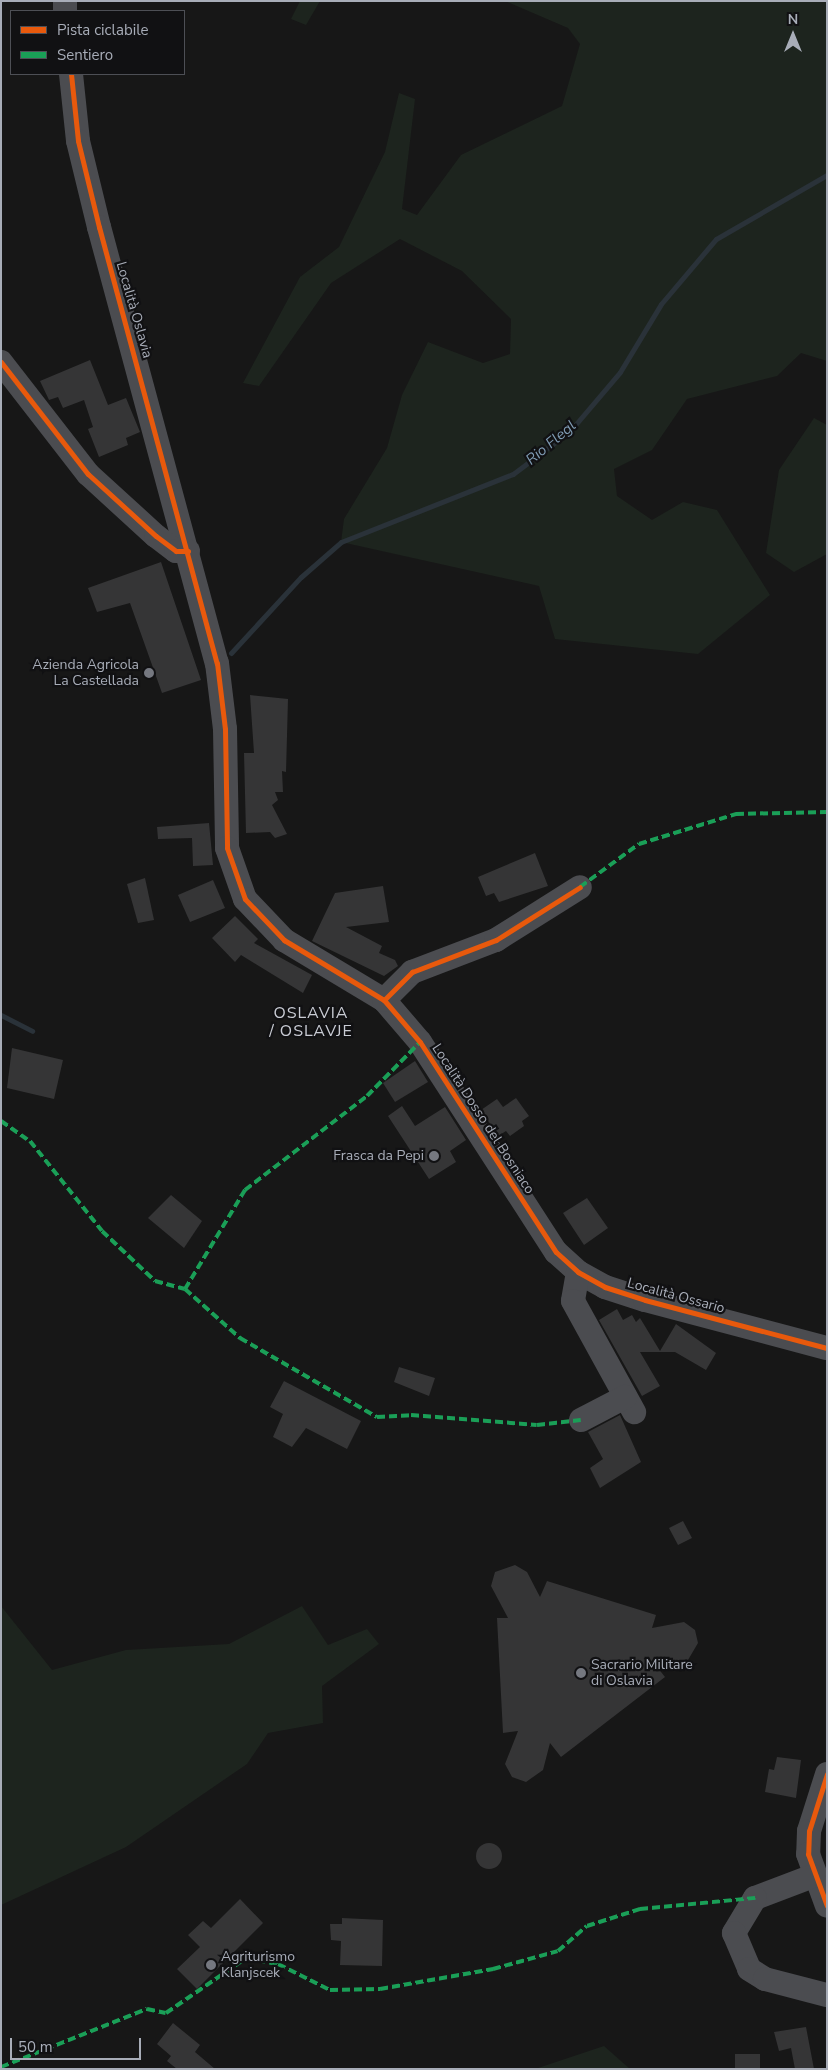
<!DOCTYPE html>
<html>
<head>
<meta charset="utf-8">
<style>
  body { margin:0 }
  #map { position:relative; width:828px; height:2070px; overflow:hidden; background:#171717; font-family:"Nunito Sans",sans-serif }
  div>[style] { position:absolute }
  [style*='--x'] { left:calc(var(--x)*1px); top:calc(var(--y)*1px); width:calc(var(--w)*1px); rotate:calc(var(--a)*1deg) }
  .green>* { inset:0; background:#1d241e }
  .stream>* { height:5px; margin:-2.5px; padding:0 2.5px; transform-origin:2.5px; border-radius:2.5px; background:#2a3239 }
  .building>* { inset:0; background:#353536 }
  .round { border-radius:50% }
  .minor>* { height:24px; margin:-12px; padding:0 12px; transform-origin:12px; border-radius:12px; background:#4b4c50 }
  .quiet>* { height:4px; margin-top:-2px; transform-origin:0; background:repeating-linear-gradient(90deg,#1a9f57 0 8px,transparent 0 12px) }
  .cycleway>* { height:5px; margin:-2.5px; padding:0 2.5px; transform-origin:2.5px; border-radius:2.5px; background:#e8590c }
  .dots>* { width:14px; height:14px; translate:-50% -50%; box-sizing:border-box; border:2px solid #111113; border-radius:50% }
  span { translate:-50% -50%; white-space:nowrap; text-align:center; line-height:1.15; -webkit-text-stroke:4.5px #111113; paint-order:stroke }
  .street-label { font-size:14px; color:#a8adb8 }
  .poi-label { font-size:14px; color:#a8adb8 }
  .right { translate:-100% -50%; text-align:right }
  .left { translate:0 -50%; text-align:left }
  .water-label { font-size:15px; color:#7f9bb3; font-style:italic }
  .quarter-label { font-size:16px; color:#c9ccd4; letter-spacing:1px }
  .frame { position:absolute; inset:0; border:2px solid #a8adb8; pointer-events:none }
  .legend { position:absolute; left:10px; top:10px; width:175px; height:65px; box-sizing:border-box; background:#111113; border:1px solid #4d4f55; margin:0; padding:6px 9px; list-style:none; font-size:15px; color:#a8adb8 }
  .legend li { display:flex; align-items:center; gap:10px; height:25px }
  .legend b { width:25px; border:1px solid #4d4f55 }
  .north { position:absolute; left:768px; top:10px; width:50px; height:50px; -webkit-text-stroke:4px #111113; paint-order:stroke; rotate:0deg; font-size:14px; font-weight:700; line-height:20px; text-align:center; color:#a8adb8 }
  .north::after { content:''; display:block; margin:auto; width:18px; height:22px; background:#a8adb8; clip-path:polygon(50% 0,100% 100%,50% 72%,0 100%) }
  .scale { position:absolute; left:10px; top:2038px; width:131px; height:22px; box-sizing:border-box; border:2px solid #a8adb8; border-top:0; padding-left:6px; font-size:15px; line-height:18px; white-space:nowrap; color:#a8adb8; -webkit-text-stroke:4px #111113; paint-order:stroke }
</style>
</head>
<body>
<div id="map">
  <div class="green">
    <i style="clip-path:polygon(300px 1px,320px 1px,306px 25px,291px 19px)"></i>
    <i style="clip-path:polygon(505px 1px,827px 1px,827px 361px,801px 353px,777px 376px,687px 399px,652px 450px,614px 469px,617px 496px,652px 520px,683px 502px,717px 510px,770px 595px,698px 654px,555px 639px,539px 586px,341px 542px,344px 519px,387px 448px,402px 395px,428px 342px,483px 363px,510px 354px,511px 319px,462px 271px,400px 239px,331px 283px,259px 386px,243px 383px,300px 277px,339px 247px,385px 152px,399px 93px,415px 99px,402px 209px,417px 215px,461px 155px,562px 106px,580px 44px,568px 28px)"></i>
    <i style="clip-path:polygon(814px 418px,827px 425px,827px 554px,794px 572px,766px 553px,779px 470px)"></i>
    <i style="clip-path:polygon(1px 1606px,52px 1670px,126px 1650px,229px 1644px,302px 1606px,328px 1645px,367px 1629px,379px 1644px,322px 1686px,323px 1723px,268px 1733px,247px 1764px,126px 1847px,1px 1905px)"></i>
    <i style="clip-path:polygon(604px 2046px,630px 2069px,535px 2069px)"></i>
  </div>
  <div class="stream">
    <i style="--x:231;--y:653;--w:103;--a:-47.4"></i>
    <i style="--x:301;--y:577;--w:53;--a:-41.2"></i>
    <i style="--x:341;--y:542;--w:185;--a:-21.6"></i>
    <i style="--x:513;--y:474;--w:71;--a:-37"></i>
    <i style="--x:570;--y:431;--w:77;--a:-49.7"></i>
    <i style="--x:620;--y:372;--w:79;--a:-58.9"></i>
    <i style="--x:661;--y:304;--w:85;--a:-49.8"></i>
    <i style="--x:716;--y:239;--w:128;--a:-30"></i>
    <i style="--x:1;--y:1015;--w:35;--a:27"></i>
  </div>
  <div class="building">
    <i style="clip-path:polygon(90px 360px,108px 405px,126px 398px,140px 432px,126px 438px,128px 445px,99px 457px,88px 429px,93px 427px,84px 400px,63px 408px,58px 397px,49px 400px,40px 381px)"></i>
    <i style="clip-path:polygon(161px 562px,201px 680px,162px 693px,130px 603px,97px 612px,88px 588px)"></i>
    <i style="clip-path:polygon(250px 695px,288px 699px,286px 772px,282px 771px,283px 792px,275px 792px,278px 800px,272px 805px,287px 834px,275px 838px,270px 832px,246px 833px,244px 753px,254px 753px)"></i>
    <i style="clip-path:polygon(209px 823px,213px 865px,193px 866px,192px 838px,158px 839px,157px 827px)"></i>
    <i style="clip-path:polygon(535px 853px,548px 886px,499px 902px,494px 893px,486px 896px,478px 877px)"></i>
    <i style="clip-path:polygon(145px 878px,154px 920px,138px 923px,127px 884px)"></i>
    <i style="clip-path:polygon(213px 880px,225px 908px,190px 922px,178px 895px)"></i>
    <i style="clip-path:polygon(383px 886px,389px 922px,346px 927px,382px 946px,379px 953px,395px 960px,398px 966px,384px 976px,312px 941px,335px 893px)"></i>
    <i style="clip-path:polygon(235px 916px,258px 939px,254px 943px,312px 975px,303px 993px,241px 955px,235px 962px,212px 938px)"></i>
    <i style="clip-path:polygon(12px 1048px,63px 1060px,54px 1099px,7px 1088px)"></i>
    <i style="clip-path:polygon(415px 1061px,428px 1082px,395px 1102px,383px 1083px)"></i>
    <i style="clip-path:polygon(516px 1098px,529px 1116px,522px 1121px,524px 1126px,510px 1136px,506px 1131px,498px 1136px,481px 1110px,497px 1099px,503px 1107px)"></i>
    <i style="clip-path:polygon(402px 1106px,415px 1126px,445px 1107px,466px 1140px,450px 1151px,456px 1162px,429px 1179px,388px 1116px)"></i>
    <i style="clip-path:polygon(171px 1195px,202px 1221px,184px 1248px,148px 1218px)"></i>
    <i style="clip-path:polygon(587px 1198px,608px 1228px,584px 1245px,563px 1213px)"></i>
    <i style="clip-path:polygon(617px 1309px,623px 1320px,632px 1315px,636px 1322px,640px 1318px,660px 1351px,676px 1324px,716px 1353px,706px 1370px,675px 1352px,640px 1352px,660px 1386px,642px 1396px,599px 1320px)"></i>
    <i style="clip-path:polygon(399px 1367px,435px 1378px,429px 1396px,394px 1382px)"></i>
    <i style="clip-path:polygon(284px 1381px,361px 1421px,347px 1449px,306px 1428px,292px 1447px,273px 1437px,283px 1414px,270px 1407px)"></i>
    <i style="clip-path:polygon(620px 1415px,641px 1462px,600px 1488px,590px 1468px,603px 1459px,588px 1432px)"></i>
    <i style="clip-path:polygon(683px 1521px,692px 1538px,678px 1545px,669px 1528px)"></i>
    <i style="clip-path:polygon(515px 1565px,527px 1572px,540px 1597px,547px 1581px,656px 1615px,652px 1628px,684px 1622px,695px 1630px,698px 1643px,688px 1660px,654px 1663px,665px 1677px,561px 1757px,550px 1743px,543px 1770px,526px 1782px,512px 1777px,505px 1764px,518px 1731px,503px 1733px,497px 1618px,508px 1618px,491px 1586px,495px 1572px)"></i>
    <i style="clip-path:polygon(777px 1757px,801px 1760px,796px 1798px,765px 1792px,769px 1769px,774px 1770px)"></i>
    <i class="round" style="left:476px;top:1843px;width:26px;height:26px"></i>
    <i style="clip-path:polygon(240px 1899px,263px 1923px,197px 1989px,177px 1969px,200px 1947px,188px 1935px,203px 1921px,211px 1928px)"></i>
    <i style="clip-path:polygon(342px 1918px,383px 1920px,382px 1966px,340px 1965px,341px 1941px,331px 1940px,330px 1924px,342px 1924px)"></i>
    <i style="clip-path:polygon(173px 2023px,200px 2045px,195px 2052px,215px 2069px,177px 2069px,167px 2061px,171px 2056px,157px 2044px)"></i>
    <i style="clip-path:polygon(806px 2027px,814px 2069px,795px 2069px,791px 2048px,779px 2051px,774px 2032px)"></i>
    <i style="clip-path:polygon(735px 2054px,760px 2054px,760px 2069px,735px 2069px)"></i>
  </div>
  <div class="minor">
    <i style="--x:65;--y:1;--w:10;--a:90"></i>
    <i style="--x:71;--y:74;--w:67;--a:84"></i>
    <i style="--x:78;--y:141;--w:89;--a:76.3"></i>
    <i style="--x:99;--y:227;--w:452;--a:74.9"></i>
    <i style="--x:217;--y:663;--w:66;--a:83.1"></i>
    <i style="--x:225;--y:729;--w:119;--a:89"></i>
    <i style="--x:227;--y:848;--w:54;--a:70.6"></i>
    <i style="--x:245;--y:899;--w:57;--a:46.4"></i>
    <i style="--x:284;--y:940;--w:117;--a:31"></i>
    <i style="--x:384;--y:1000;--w:55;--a:49.4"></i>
    <i style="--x:420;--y:1042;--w:250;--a:57.1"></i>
    <i style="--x:556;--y:1252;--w:30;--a:42"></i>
    <i style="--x:578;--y:1272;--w:31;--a:29"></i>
    <i style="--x:605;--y:1287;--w:42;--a:18"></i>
    <i style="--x:645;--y:1300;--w:188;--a:14.8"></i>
    <i style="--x:1;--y:362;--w:142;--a:52.2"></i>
    <i style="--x:88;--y:474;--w:92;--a:42.4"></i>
    <i style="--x:156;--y:536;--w:25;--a:37"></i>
    <i style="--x:176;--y:551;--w:12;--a:0"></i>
    <i style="--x:384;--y:1000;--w:40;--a:-45"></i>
    <i style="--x:412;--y:972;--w:90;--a:-20.9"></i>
    <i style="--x:496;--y:940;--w:99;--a:-32.2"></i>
    <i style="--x:578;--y:1272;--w:29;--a:100"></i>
    <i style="--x:573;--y:1301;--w:127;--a:61.2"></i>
    <i style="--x:581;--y:1420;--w:50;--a:-27.6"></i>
    <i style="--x:827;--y:1774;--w:60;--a:107.5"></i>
    <i style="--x:809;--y:1831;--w:23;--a:92"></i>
    <i style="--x:808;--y:1854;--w:55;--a:69.9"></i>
    <i style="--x:813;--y:1876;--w:62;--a:159.2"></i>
    <i style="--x:755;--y:1898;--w:41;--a:121"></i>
    <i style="--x:734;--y:1933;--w:39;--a:67"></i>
    <i style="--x:749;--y:1969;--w:19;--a:32"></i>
    <i style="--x:765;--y:1979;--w:64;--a:14.5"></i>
  </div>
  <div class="quiet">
    <i style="--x:580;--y:887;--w:73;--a:-36.1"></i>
    <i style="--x:639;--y:844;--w:102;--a:-17.2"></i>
    <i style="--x:736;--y:814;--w:91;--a:-1.3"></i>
    <i style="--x:1;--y:1121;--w:35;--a:35"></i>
    <i style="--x:30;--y:1141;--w:115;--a:51.3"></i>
    <i style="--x:102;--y:1231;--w:73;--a:43.3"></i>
    <i style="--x:155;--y:1281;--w:31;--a:15"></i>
    <i style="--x:185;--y:1289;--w:116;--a:-58.8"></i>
    <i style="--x:245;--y:1190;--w:154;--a:-37.6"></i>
    <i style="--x:367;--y:1096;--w:76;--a:-45.5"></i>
    <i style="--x:185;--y:1289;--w:74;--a:41.7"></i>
    <i style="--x:240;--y:1338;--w:158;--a:30"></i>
    <i style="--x:377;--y:1417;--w:34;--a:-3"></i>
    <i style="--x:411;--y:1415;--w:126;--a:4.5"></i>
    <i style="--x:537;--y:1425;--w:44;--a:-6.5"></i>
    <i style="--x:1;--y:2067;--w:157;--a:-21.7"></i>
    <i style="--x:147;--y:2009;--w:19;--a:12"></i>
    <i style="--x:166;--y:2013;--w:97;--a:-34.5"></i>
    <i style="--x:246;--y:1958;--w:33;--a:11"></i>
    <i style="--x:278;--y:1964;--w:58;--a:26.6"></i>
    <i style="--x:330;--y:1990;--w:50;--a:-1.1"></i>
    <i style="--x:380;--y:1989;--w:115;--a:-10"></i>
    <i style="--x:493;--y:1969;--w:67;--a:-15.5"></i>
    <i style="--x:558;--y:1951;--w:38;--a:-41"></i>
    <i style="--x:587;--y:1926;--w:56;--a:-17.8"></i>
    <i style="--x:640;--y:1909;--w:116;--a:-5.5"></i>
  </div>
  <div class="cycleway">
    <i style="--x:71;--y:74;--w:67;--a:84"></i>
    <i style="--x:78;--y:141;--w:89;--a:76.3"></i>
    <i style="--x:99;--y:227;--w:452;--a:74.9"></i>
    <i style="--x:217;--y:663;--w:66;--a:83.1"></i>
    <i style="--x:225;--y:729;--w:119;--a:89"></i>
    <i style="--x:227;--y:848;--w:54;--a:70.6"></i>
    <i style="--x:245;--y:899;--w:57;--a:46.4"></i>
    <i style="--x:284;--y:940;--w:117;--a:31"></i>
    <i style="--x:384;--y:1000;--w:55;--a:49.4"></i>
    <i style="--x:420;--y:1042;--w:250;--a:57.1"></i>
    <i style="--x:556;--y:1252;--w:30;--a:42"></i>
    <i style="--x:578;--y:1272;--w:31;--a:29"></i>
    <i style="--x:605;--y:1287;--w:42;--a:18"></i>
    <i style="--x:645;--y:1300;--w:188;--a:14.8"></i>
    <i style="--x:1;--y:362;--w:142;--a:52.2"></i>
    <i style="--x:88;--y:474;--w:92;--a:42.4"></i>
    <i style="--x:156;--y:536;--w:25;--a:37"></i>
    <i style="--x:176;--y:551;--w:12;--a:0"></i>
    <i style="--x:384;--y:1000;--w:40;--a:-45"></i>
    <i style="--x:412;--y:972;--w:90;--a:-20.9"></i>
    <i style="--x:496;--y:940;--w:99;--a:-32.2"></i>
    <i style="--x:827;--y:1774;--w:60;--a:107.5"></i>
    <i style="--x:809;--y:1831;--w:23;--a:92"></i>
    <i style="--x:808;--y:1854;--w:55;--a:69.9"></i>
  </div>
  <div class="dots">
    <i style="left:149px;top:673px;background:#757880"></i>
    <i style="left:434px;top:1156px;background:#757880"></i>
    <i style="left:581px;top:1673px;background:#757880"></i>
    <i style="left:211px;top:1965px;background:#757880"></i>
  </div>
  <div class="street-label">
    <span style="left:134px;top:310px;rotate:74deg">Località Oslavia</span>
    <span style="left:483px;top:1119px;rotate:57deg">Località Dosso del Bosniaco</span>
    <span style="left:676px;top:1296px;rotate:15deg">Località Ossario</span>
  </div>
  <div class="poi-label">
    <span class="right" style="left:139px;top:673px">Azienda Agricola<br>La Castellada</span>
    <span class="right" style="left:424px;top:1156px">Frasca da Pepi</span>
    <span class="left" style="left:591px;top:1673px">Sacrario Militare<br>di Oslavia</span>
    <span class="left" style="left:221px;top:1965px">Agriturismo<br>Klanjscek</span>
  </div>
  <div class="water-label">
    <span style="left:551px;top:443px;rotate:-40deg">Rio Flegl</span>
  </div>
  <div class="quarter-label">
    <span style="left:311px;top:1022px">OSLAVIA<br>/ OSLAVJE</span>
  </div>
  <div class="frame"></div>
  <ul class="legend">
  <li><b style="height:6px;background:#e8590c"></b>Pista ciclabile</li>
  <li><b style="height:6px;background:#1a9f57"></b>Sentiero</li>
  </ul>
  <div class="north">N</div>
  <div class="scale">50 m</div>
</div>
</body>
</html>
